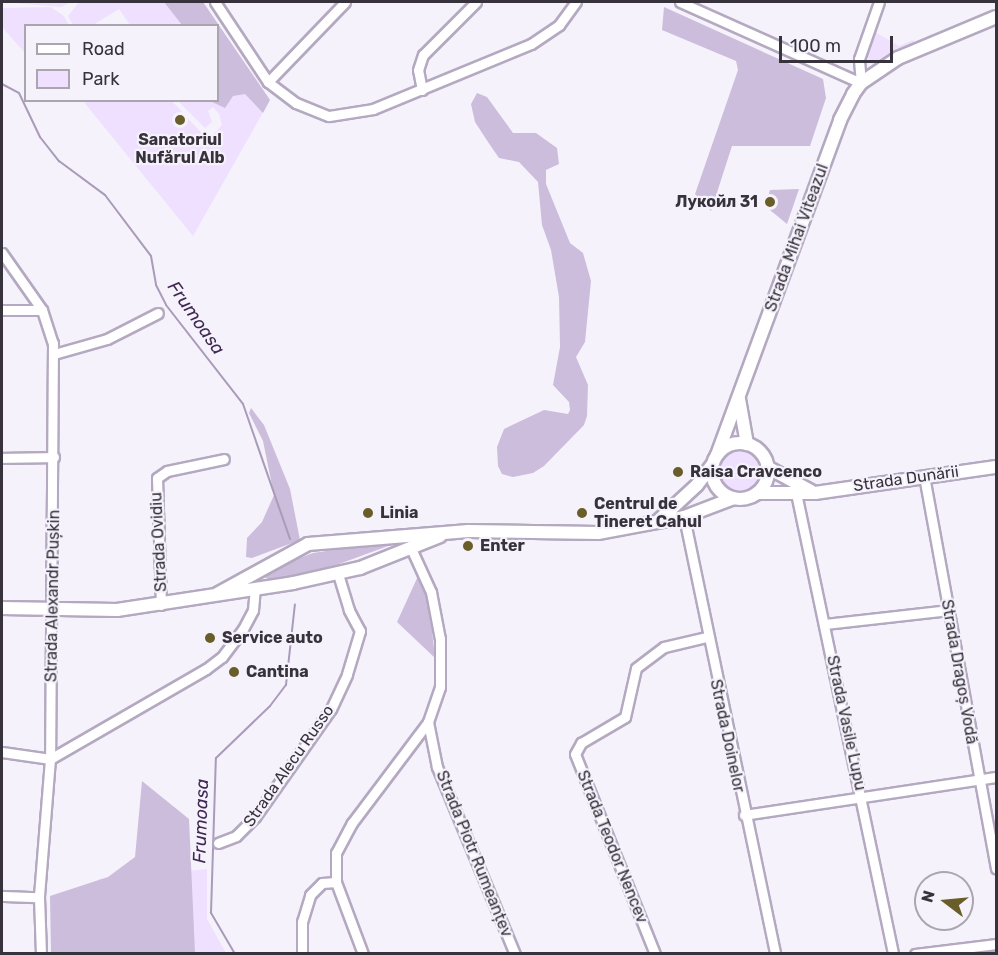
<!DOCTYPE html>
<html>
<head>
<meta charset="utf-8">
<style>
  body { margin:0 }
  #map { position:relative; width:998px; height:955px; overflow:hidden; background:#f6f2fc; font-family:Rubik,sans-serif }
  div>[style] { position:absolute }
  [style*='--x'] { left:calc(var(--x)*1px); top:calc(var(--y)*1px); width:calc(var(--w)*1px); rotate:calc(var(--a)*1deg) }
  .green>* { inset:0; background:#eee0fe }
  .round { border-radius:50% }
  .forest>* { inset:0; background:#ccbddc }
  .stream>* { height:2px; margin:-1px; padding:0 1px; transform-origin:1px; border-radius:1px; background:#a99bb9 }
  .roads { filter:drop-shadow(2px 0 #b4a9c0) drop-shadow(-2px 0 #b4a9c0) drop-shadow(0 2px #b4a9c0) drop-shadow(0 -2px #b4a9c0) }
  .minor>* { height:9px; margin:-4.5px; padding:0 4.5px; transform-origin:4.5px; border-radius:4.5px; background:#fff }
  .major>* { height:12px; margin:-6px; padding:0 6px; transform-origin:6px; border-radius:6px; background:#fff }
  .major>.ring { margin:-6px; padding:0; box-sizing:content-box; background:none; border:12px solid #fff; border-radius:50% }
  .dots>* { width:16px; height:16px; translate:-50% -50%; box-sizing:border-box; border:3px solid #f6f2fc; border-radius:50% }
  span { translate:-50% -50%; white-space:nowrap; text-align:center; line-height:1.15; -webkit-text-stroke:4.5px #f6f2fc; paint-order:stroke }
  .poi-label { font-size:16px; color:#37323c; font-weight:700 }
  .right { translate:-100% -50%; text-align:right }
  .left { translate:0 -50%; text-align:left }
  .street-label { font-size:16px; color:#37323c }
  .water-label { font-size:18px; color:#3f2953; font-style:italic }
  .frame { position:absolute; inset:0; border:3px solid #37323c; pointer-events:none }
  .legend { position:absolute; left:24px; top:24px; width:195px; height:78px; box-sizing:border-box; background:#f6f2fc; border:2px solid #aaa5af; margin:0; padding:8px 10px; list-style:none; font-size:18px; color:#37323c }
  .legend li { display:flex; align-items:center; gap:12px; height:30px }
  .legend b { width:30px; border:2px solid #aaa5af }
  .north { position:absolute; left:914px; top:871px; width:60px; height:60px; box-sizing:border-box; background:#f6f2fc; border:2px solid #aaa5af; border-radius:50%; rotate:286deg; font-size:16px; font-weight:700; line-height:24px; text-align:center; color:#37323c }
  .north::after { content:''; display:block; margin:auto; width:21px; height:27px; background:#695d2a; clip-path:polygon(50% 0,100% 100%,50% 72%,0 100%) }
  .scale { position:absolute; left:779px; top:36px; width:114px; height:27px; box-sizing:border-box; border:3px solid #37323c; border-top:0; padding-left:8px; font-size:18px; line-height:21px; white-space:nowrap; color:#37323c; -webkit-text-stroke:4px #f6f2fc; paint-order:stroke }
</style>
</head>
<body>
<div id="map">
  <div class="green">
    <i style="clip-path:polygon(2px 2px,66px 2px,69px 3px,61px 7px)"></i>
    <i style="clip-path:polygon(79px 2px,203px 2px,270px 100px,193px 236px,83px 101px,172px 101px,208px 140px,222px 125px,219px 114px,213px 107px,208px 111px,212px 122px,205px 128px,178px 101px,218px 100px,218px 26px,130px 25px,119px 9px,93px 25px,73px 25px,68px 16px)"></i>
    <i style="clip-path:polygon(51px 7px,64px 16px,69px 25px,26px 26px,25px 53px,2px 27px,2px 8px)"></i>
    <i style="clip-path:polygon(875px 32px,899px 46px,913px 40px,915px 45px,872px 64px,866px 55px)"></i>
    <i class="round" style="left:719px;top:451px;width:40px;height:40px"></i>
    <i style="clip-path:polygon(207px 869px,207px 919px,226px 953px,97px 954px,95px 895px,99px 879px)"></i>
  </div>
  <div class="forest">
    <i style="clip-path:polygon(164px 2px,203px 2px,270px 100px,263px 113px,245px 94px,233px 96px,225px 108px,210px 101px,218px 100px,218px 26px,182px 25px)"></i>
    <i style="clip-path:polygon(664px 7px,823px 79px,826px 98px,810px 146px,732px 146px,711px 211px,695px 194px,738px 70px,736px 61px,662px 30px)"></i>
    <i style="clip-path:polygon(477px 93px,487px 97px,513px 133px,536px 133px,557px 148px,559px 164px,546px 170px,546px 184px,570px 243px,583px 253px,591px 281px,585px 342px,576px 357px,588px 385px,587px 416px,584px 425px,544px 466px,533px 473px,513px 477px,502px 474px,498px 466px,497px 447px,504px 429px,544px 410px,568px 414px,570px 410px,569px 402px,553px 385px,560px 347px,559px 297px,551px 250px,542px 225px,538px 182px,519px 162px,499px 158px,488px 142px,475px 122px,471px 104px)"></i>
    <i style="clip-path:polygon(799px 189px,787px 224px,765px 206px,770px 190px)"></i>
    <i style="clip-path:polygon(251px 408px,264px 425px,290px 489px,300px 540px,252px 558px,246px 557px,247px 538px,262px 522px,274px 495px,263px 441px,249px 413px)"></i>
    <i style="clip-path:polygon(379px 543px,391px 545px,317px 572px,268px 579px,263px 576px,265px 571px,313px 553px)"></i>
    <i style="clip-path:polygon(419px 574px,428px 594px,435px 658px,397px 622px)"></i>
    <i style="clip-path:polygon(142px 781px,189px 819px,195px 953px,51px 953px,50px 896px,108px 877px,135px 857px)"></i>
  </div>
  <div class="stream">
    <i style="--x:2;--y:84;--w:19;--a:28"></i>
    <i style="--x:19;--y:93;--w:49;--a:64.5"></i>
    <i style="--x:40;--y:137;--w:31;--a:52"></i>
    <i style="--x:59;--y:161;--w:57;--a:36.5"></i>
    <i style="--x:105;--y:195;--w:76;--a:53"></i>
    <i style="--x:151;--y:256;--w:29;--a:80"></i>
    <i style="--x:156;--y:285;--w:22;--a:63"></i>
    <i style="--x:166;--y:305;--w:125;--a:52.1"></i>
    <i style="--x:243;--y:404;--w:143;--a:70.8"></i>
    <i style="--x:235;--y:954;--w:48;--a:-120.3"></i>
    <i style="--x:211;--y:913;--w:155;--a:-88.2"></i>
    <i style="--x:216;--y:758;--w:75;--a:-43.9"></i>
    <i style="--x:270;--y:706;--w:26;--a:-53"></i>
    <i style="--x:286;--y:685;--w:81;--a:-83.7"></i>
  </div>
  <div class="roads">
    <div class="minor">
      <i style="--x:215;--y:2;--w:96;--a:56.5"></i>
      <i style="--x:268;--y:82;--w:35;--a:37"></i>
      <i style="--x:296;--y:103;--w:35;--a:22"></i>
      <i style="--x:329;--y:116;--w:45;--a:-9"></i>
      <i style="--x:373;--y:109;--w:171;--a:-22.4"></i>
      <i style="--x:531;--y:44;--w:34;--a:-34"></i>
      <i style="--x:559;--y:25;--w:29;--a:-54"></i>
      <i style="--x:680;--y:2;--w:198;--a:24.1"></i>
      <i style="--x:268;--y:82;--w:111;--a:-46.1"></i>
      <i style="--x:861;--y:83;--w:24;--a:-95"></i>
      <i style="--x:859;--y:59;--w:60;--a:-70.7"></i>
      <i style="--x:422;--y:90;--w:20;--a:-101"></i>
      <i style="--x:418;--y:70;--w:16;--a:-72"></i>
      <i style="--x:423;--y:55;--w:75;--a:-45"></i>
      <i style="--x:2;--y:253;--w:70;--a:54.9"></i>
      <i style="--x:42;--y:310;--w:35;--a:72"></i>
      <i style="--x:53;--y:343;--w:416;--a:90.4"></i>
      <i style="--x:50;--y:759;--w:138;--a:94.6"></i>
      <i style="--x:39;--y:897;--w:57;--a:88"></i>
      <i style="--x:2;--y:310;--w:40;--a:0"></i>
      <i style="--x:54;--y:354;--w:55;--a:-15.8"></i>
      <i style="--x:107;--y:339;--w:57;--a:-27"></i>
      <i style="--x:2;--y:458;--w:52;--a:-1.1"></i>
      <i style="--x:924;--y:476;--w:399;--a:79.6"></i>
      <i style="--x:796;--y:493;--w:471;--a:78.1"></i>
      <i style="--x:684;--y:517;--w:446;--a:78.2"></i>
      <i style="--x:410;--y:546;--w:51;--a:65.5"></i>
      <i style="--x:431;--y:592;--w:48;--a:79.2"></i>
      <i style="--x:440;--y:639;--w:48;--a:90"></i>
      <i style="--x:440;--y:687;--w:37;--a:109"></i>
      <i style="--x:428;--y:722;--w:46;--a:78.7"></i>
      <i style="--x:437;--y:767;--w:203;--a:67.4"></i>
      <i style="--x:161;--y:605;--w:127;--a:-91.8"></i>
      <i style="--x:157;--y:478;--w:12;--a:-35"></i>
      <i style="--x:167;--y:471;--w:58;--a:-11.9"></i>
      <i style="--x:825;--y:624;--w:125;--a:-6.4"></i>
      <i style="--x:2;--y:752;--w:49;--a:8.3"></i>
      <i style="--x:50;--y:759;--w:180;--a:-30"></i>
      <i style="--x:206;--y:669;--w:20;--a:-37"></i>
      <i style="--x:222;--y:657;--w:35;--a:-53"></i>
      <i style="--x:243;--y:629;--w:21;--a:-62"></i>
      <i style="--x:253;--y:610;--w:22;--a:-85"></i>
      <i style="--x:744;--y:815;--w:255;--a:-8.6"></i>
      <i style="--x:218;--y:843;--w:19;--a:-21"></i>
      <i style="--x:236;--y:836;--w:27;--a:-45"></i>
      <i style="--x:255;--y:817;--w:132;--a:-54.9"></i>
      <i style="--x:331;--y:709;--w:38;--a:-65"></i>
      <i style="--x:347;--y:674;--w:45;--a:-73.2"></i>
      <i style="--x:360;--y:631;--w:24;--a:-118"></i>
      <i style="--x:349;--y:610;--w:38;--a:-107"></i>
      <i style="--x:2;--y:896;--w:37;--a:2"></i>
      <i style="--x:302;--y:954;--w:32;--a:-90"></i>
      <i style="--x:302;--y:922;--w:28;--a:-73"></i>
      <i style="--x:310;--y:895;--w:17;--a:-45"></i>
      <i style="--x:322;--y:883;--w:14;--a:-4"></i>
      <i style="--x:363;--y:954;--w:77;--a:-110.6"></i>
      <i style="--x:336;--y:882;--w:29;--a:-90"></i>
      <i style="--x:336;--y:853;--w:34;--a:-62"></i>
      <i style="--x:352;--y:823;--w:126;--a:-53"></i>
      <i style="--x:655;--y:954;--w:215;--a:-111.8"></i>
      <i style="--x:575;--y:754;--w:13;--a:-61"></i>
      <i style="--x:581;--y:743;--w:51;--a:-30.6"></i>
      <i style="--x:625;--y:717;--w:50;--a:-77.3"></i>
      <i style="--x:636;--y:668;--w:35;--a:-37"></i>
      <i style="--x:664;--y:647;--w:43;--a:-13.4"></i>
      <i style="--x:915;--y:954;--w:82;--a:-7"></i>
    </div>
    <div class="major">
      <i style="--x:739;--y:399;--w:46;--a:79.9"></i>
      <i class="ring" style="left:712px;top:443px;width:44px;height:44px"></i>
      <i style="--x:717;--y:455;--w:357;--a:-69.8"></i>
      <i style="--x:840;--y:120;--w:29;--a:-63"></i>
      <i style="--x:853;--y:94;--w:14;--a:-54"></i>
      <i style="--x:861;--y:83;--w:45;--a:-34"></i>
      <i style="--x:898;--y:58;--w:106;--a:-22.7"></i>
      <i style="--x:767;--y:467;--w:50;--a:28.6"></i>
      <i style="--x:757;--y:493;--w:58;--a:0"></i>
      <i style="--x:815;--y:493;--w:183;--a:-8.2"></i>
      <i style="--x:657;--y:522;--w:54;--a:-42.8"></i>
      <i style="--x:697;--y:485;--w:25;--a:-53"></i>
      <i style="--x:217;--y:594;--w:104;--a:-28.8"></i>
      <i style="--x:308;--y:544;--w:161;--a:-4.6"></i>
      <i style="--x:468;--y:531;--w:130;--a:0.9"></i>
      <i style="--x:598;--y:533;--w:87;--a:-10.5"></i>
      <i style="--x:684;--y:517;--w:53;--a:-20.8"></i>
      <i style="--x:2;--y:608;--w:115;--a:1"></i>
      <i style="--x:117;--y:610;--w:178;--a:-8.7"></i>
      <i style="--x:293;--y:583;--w:69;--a:-12.6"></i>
      <i style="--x:360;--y:568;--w:86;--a:-21.8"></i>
    </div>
  </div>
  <div class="dots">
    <i style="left:180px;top:120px;background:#695d2a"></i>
    <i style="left:770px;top:202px;background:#695d2a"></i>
    <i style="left:678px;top:472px;background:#695d2a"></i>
    <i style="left:368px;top:513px;background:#695d2a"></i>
    <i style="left:582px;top:513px;background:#695d2a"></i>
    <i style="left:468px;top:546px;background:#695d2a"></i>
    <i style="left:210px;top:638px;background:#695d2a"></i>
    <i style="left:234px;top:672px;background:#695d2a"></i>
  </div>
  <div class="poi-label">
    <span style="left:180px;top:149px">Sanatoriul<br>Nufărul Alb</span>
    <span class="right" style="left:758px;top:202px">Лукойл 31</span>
    <span class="left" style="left:690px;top:472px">Raisa Cravcenco</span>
    <span class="left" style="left:594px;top:513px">Centrul de<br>Tineret Cahul</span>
    <span class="left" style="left:380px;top:513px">Linia</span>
    <span class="left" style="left:480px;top:546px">Enter</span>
    <span class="left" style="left:222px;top:638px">Service auto</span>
    <span class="left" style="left:246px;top:672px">Cantina</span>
  </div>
  <div class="street-label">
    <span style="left:797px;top:238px;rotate:-70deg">Strada Mihai Viteazul</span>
    <span style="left:906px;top:479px;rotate:-8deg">Strada Dunării</span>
    <span style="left:159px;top:542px;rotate:-93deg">Strada Ovidiu</span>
    <span style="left:53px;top:596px;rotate:-89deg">Strada Alexandr Pușkin</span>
    <span style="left:959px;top:672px;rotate:80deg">Strada Dragoș Vodă</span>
    <span style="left:846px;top:723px;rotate:78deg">Strada Vasile Lupu</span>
    <span style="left:727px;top:736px;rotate:78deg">Strada Doinelor</span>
    <span style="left:289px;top:766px;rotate:-55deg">Strada Alecu Russo</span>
    <span style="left:612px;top:847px;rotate:68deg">Strada Teodor Nencev</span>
    <span style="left:474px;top:854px;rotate:68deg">Strada Piotr Rumeanțev</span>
  </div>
  <div class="water-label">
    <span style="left:196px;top:318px;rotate:55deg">Frumoasa</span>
    <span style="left:201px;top:821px;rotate:-88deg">Frumoasa</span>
  </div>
  <div class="frame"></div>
  <ul class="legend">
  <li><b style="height:8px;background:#fff"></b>Road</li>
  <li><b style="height:16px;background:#eee0fe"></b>Park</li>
  </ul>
  <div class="north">N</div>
  <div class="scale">100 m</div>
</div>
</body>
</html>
